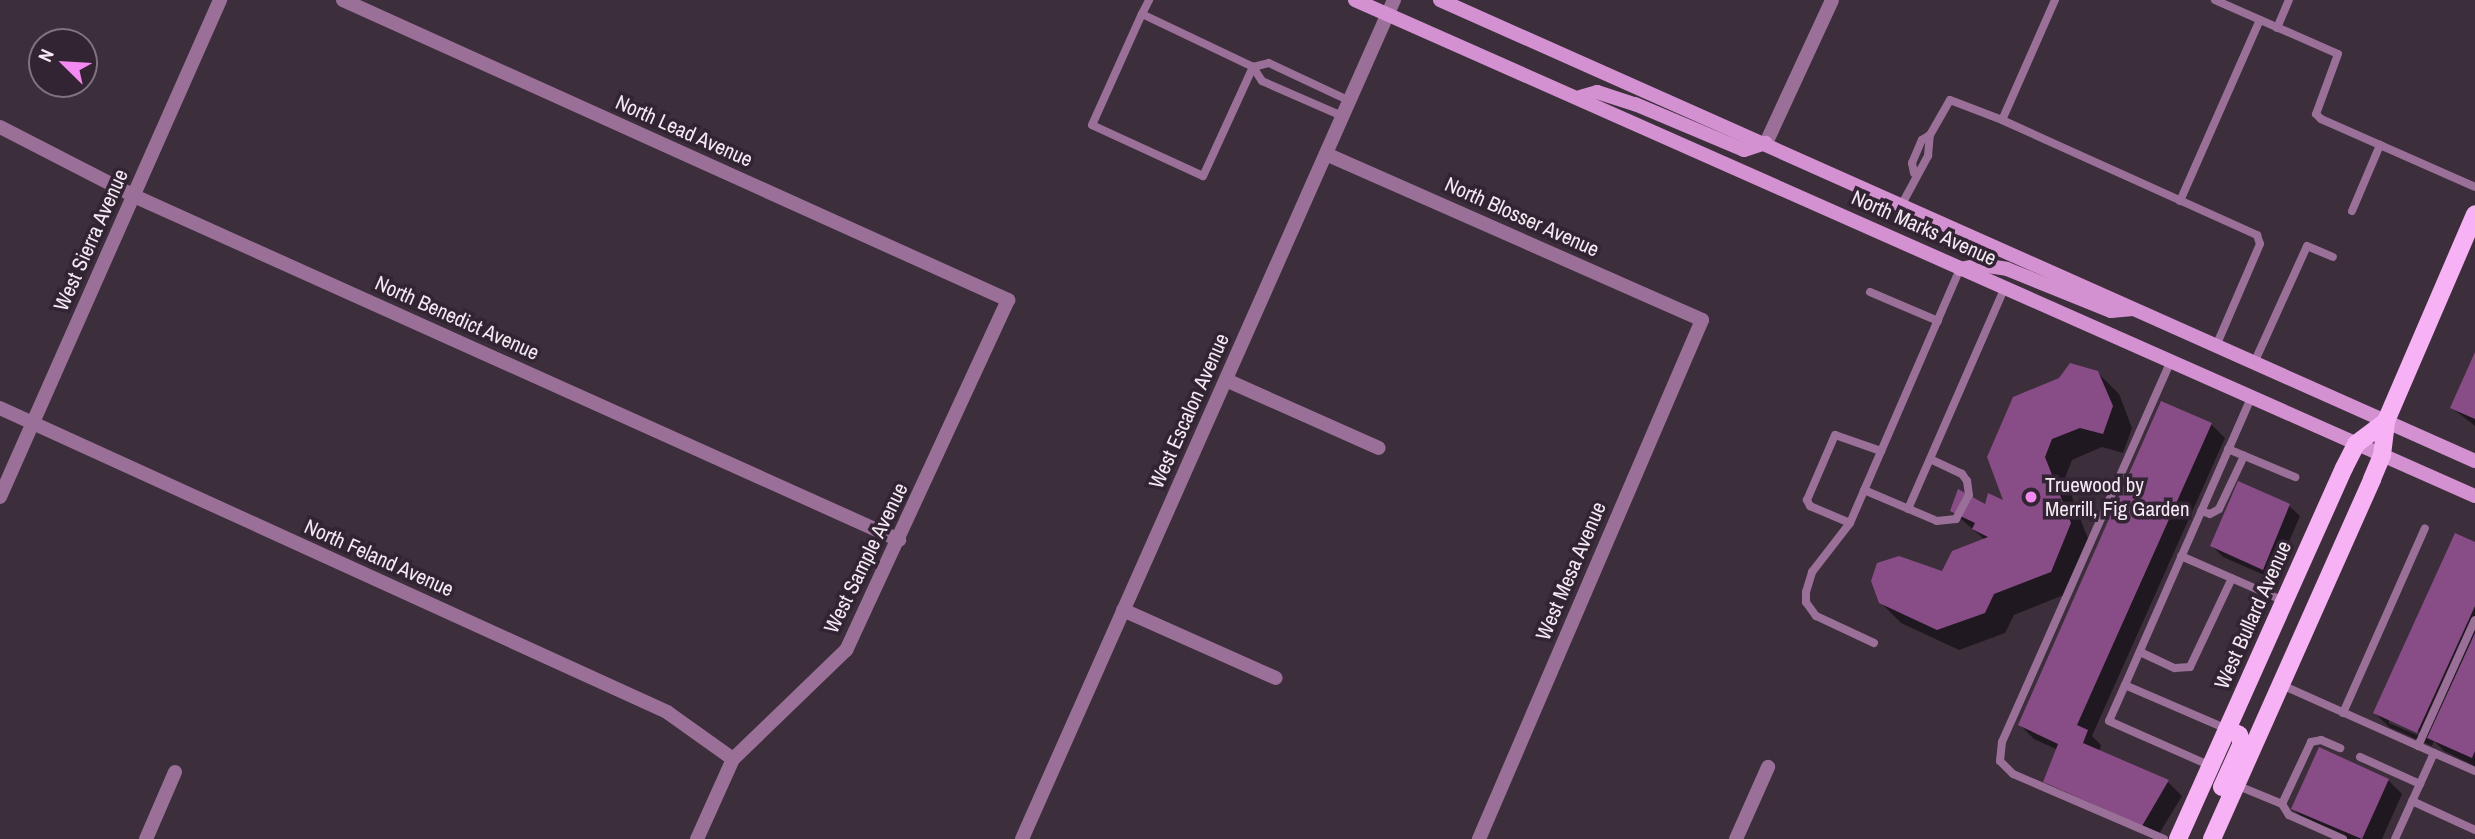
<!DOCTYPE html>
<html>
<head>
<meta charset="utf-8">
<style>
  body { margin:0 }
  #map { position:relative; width:2475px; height:839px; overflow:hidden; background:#3d2e3c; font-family:"Archivo Narrow",sans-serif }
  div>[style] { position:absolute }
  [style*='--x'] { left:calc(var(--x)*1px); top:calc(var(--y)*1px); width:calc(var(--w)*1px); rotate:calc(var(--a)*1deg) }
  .shadow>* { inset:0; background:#0007 }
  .building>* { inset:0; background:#884c87 }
  .service>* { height:8px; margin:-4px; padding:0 4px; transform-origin:4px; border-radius:4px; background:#9a7099 }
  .minor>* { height:14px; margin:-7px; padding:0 7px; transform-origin:7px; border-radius:7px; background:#9a7099 }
  .tertiary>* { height:14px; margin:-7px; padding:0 7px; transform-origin:7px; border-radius:7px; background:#9a7099 }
  .secondary>* { height:14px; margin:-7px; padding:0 7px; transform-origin:7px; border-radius:7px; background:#d491d2 }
  .primary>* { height:18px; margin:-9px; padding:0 9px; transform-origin:9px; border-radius:9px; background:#f7b1f5 }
  .dots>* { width:19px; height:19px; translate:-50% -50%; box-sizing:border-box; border:4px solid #322432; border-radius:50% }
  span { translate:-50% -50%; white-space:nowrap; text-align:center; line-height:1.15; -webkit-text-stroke:7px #322432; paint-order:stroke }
  .street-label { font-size:21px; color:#f3eaf3 }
  .poi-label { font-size:21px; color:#f3eaf3 }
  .left { translate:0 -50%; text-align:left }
  .north { position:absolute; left:28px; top:28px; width:70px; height:70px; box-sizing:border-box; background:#322432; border:2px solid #7f737f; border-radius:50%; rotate:294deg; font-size:19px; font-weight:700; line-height:28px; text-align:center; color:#f3eaf3 }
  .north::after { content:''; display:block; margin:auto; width:24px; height:32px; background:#f38af1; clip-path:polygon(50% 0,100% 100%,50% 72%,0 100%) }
</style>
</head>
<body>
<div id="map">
  <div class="shadow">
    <i style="clip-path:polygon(2475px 356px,2475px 426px,2452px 408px)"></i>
    <i style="clip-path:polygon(2098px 373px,2119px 394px,2132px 428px,2123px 453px,2102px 447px,2072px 460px,2065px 478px,2090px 544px,2071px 592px,2014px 615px,2005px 633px,1959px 650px,1901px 623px,1880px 602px,1943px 573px,1985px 540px,1952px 511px,2006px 503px)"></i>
    <i style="clip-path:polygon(2211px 424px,2225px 438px,2092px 736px,2101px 745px,2099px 752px,2168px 782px,2182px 796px,2156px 839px,2059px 796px,2045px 782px,2058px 750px,2034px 739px,2020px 725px)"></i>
    <i style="clip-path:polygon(2289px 506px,2300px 516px,2273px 579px,2223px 557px,2212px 546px)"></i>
    <i style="clip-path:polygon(evenodd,2475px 544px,2475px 766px,2444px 751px,2434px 741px,2432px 746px,2389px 727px,2375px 713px,2475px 544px,2389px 719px,2426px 735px,2424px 738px,2389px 723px,2389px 719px)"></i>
    <i style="clip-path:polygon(2388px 780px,2402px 794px,2382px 839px,2343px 839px,2308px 823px,2293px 809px)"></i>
  </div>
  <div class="building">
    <i style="clip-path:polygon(2475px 352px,2475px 419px,2450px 408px)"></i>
    <i style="clip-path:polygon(2070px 363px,2098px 371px,2113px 406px,2103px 434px,2080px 428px,2052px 439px,2045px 457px,2071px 523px,2051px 572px,1994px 594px,1985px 613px,1937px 630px,1879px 603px,1871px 581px,1877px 563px,1899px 556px,1942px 571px,1952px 551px,1988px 537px,1972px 529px,1975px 523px,1950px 511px,1958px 489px,1985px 504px,1988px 493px,2003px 500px,1987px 457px,2013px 397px,2059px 378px)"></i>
    <i style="clip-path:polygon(2161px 401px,2212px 423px,2077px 725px,2088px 730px,2083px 743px,2169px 780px,2142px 826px,2043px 782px,2058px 744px,2018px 725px)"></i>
    <i style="clip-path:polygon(2238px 481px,2290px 504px,2263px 570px,2210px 546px)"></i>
    <i style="clip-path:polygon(2455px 533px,2475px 542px,2475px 606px,2417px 733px,2373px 713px)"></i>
    <i style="clip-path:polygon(2475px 633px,2475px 751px,2472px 758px,2427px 738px)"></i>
    <i style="clip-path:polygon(2319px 747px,2389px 779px,2362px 839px,2291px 809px)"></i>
  </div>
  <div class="service">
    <i style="--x:2055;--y:0;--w:131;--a:113.8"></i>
    <i style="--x:2002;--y:120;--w:280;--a:24.3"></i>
    <i style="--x:2257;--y:235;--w:9;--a:72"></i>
    <i style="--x:2260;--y:244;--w:111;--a:113.3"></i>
    <i style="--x:2215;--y:0;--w:134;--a:23.7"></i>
    <i style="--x:2338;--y:54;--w:64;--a:110.1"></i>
    <i style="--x:2316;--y:114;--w:7;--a:45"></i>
    <i style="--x:2321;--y:119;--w:168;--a:23.8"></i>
    <i style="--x:1142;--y:14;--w:123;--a:25.5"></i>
    <i style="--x:1253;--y:67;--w:120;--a:114.6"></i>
    <i style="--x:1203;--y:176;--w:122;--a:-155.3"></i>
    <i style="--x:1092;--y:125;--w:122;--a:-65.8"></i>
    <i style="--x:1142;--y:14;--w:16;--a:-63"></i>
    <i style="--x:2277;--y:28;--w:30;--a:-67"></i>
    <i style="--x:1342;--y:116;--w:87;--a:-156.4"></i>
    <i style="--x:1262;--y:81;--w:17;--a:-123"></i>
    <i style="--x:1253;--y:67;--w:16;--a:-14"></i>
    <i style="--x:1269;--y:63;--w:89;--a:25.1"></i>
    <i style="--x:1914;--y:173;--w:10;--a:-101"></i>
    <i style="--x:1912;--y:163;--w:25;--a:-67"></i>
    <i style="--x:1922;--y:140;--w:9;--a:-32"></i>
    <i style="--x:1930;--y:135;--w:40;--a:-60.3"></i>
    <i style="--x:1950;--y:100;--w:56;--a:21"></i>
    <i style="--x:2180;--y:201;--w:198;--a:-66.2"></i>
    <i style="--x:1902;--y:204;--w:55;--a:-61.6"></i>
    <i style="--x:1928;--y:156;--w:21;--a:-85"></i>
    <i style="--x:2352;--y:211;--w:72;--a:-67"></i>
    <i style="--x:1870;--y:292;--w:74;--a:23.1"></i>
    <i style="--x:2254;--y:363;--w:128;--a:-65.6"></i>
    <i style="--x:2307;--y:246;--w:28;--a:23"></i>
    <i style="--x:2228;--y:449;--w:73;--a:22.7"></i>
    <i style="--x:1864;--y:490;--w:79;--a:23"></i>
    <i style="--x:1937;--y:521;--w:19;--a:-6"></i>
    <i style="--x:1956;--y:519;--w:27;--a:-62"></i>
    <i style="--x:1969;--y:495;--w:14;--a:-98"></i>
    <i style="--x:1967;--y:481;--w:9;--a:-126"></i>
    <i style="--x:1962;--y:474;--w:35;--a:-155"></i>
    <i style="--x:1908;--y:509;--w:242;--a:-66.4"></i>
    <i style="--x:2201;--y:511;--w:9;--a:18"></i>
    <i style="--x:2210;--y:514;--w:10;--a:-29"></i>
    <i style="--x:2219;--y:509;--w:59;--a:-64.7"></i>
    <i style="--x:1850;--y:523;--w:43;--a:-157"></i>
    <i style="--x:1810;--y:506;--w:7;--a:-117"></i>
    <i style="--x:1807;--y:500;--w:71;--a:-66.7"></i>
    <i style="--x:1835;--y:435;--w:49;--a:19.2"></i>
    <i style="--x:2181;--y:556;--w:112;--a:23.6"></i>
    <i style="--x:1874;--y:643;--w:64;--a:-155"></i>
    <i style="--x:1816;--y:616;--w:17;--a:-126"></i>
    <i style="--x:1806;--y:602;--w:10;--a:-90"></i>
    <i style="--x:1806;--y:592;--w:21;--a:-73"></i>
    <i style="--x:1812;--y:572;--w:62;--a:-52.2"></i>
    <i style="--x:1850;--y:523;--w:277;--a:-66.6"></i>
    <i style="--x:2140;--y:652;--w:38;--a:25"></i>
    <i style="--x:2175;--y:668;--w:15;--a:-4"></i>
    <i style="--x:2190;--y:667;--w:98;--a:-64.7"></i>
    <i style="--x:2125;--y:685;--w:39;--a:114"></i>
    <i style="--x:2109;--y:721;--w:111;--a:23.8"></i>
    <i style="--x:2282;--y:685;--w:167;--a:24.1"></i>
    <i style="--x:2434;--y:753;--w:94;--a:114.4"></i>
    <i style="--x:2343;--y:713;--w:202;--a:-66.1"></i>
    <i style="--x:2227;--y:729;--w:111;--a:-156.7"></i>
    <i style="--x:2125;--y:685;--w:316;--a:-66.3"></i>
    <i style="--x:2418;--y:746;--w:138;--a:-65.7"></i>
    <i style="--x:2434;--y:753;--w:45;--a:23.7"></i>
    <i style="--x:2360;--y:757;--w:66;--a:24.2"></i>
    <i style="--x:2236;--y:785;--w:50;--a:22.4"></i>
    <i style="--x:2282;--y:804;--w:13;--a:58"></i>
    <i style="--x:2289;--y:815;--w:59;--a:24"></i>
    <i style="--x:2412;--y:801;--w:69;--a:24.7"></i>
    <i style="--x:2282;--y:804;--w:68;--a:-64.9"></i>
    <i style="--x:2311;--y:742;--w:10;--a:-11"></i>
    <i style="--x:2321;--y:740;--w:21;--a:23"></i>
    <i style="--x:2164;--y:839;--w:164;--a:-156.7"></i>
    <i style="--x:2013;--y:774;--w:18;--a:-135"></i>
    <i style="--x:2000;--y:761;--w:19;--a:-84"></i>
    <i style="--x:2002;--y:742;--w:418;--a:-66.1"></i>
  </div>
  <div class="minor">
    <i style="--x:343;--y:0;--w:730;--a:24.28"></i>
    <i style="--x:1008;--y:300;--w:386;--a:114.8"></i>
    <i style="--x:846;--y:650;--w:157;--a:136"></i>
    <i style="--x:733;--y:759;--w:88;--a:114.2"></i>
    <i style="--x:0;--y:127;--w:151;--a:27.2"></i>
    <i style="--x:134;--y:196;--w:839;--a:24.21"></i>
    <i style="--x:1766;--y:143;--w:157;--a:-65.2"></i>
    <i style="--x:1326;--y:154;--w:411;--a:23.8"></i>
    <i style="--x:1702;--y:320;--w:565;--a:113.25"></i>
    <i style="--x:1226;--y:380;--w:167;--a:24"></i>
    <i style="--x:0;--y:408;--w:733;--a:24.5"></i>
    <i style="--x:667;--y:712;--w:81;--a:35.5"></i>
    <i style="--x:1123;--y:610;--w:167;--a:24"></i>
    <i style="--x:146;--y:839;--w:73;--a:-66.6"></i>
    <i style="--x:1022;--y:839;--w:918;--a:-66.09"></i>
    <i style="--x:1736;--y:839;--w:79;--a:-66"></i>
  </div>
  <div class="tertiary">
    <i style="--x:0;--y:497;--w:544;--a:-66.12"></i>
  </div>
  <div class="secondary">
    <i style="--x:1355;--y:0;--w:1225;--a:23.89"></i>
    <i style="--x:1440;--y:0;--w:1133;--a:24.01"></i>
    <i style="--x:1580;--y:97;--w:18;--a:-16"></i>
    <i style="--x:1597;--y:92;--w:40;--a:18"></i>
    <i style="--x:1635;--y:104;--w:118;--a:22.9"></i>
    <i style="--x:1744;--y:150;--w:23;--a:-18"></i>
    <i style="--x:1960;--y:269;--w:20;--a:-11"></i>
    <i style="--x:1980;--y:265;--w:27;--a:8"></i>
    <i style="--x:2007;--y:269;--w:112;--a:22"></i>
    <i style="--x:2111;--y:311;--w:22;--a:-5"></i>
  </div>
  <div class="primary">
    <i style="--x:2222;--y:787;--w:48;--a:-65.6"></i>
    <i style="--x:2242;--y:743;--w:9;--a:-111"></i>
    <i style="--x:2239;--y:735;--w:13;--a:-153"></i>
    <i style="--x:2178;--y:839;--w:406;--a:-65.9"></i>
    <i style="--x:2344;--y:468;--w:27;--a:-63"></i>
    <i style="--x:2356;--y:444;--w:38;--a:-37"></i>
    <i style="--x:2212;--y:839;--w:394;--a:-66"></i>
    <i style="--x:2372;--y:479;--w:26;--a:-67"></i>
    <i style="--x:2382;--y:455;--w:34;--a:-83"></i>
    <i style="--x:2386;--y:421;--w:225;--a:-66.7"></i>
  </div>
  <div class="dots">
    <i style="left:2031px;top:497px;background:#f38af1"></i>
  </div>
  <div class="street-label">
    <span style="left:684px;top:131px;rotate:24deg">North Lead Avenue</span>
    <span style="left:1522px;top:217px;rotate:24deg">North Blosser Avenue</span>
    <span style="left:1924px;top:228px;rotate:24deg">North Marks Avenue</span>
    <span style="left:91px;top:240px;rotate:-66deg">West Sierra Avenue</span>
    <span style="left:457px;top:318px;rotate:24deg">North Benedict Avenue</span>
    <span style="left:1189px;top:411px;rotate:-66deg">West Escalon Avenue</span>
    <span style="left:379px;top:558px;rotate:24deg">North Feland Avenue</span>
    <span style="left:866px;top:558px;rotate:-64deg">West Sample Avenue</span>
    <span style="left:1571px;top:571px;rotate:-67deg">West Mesa Avenue</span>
    <span style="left:2253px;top:615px;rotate:-66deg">West Bullard Avenue</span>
  </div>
  <div class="poi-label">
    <span class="left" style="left:2045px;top:497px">Truewood by<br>Merrill, Fig Garden</span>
  </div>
  <div class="north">N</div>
</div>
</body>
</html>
